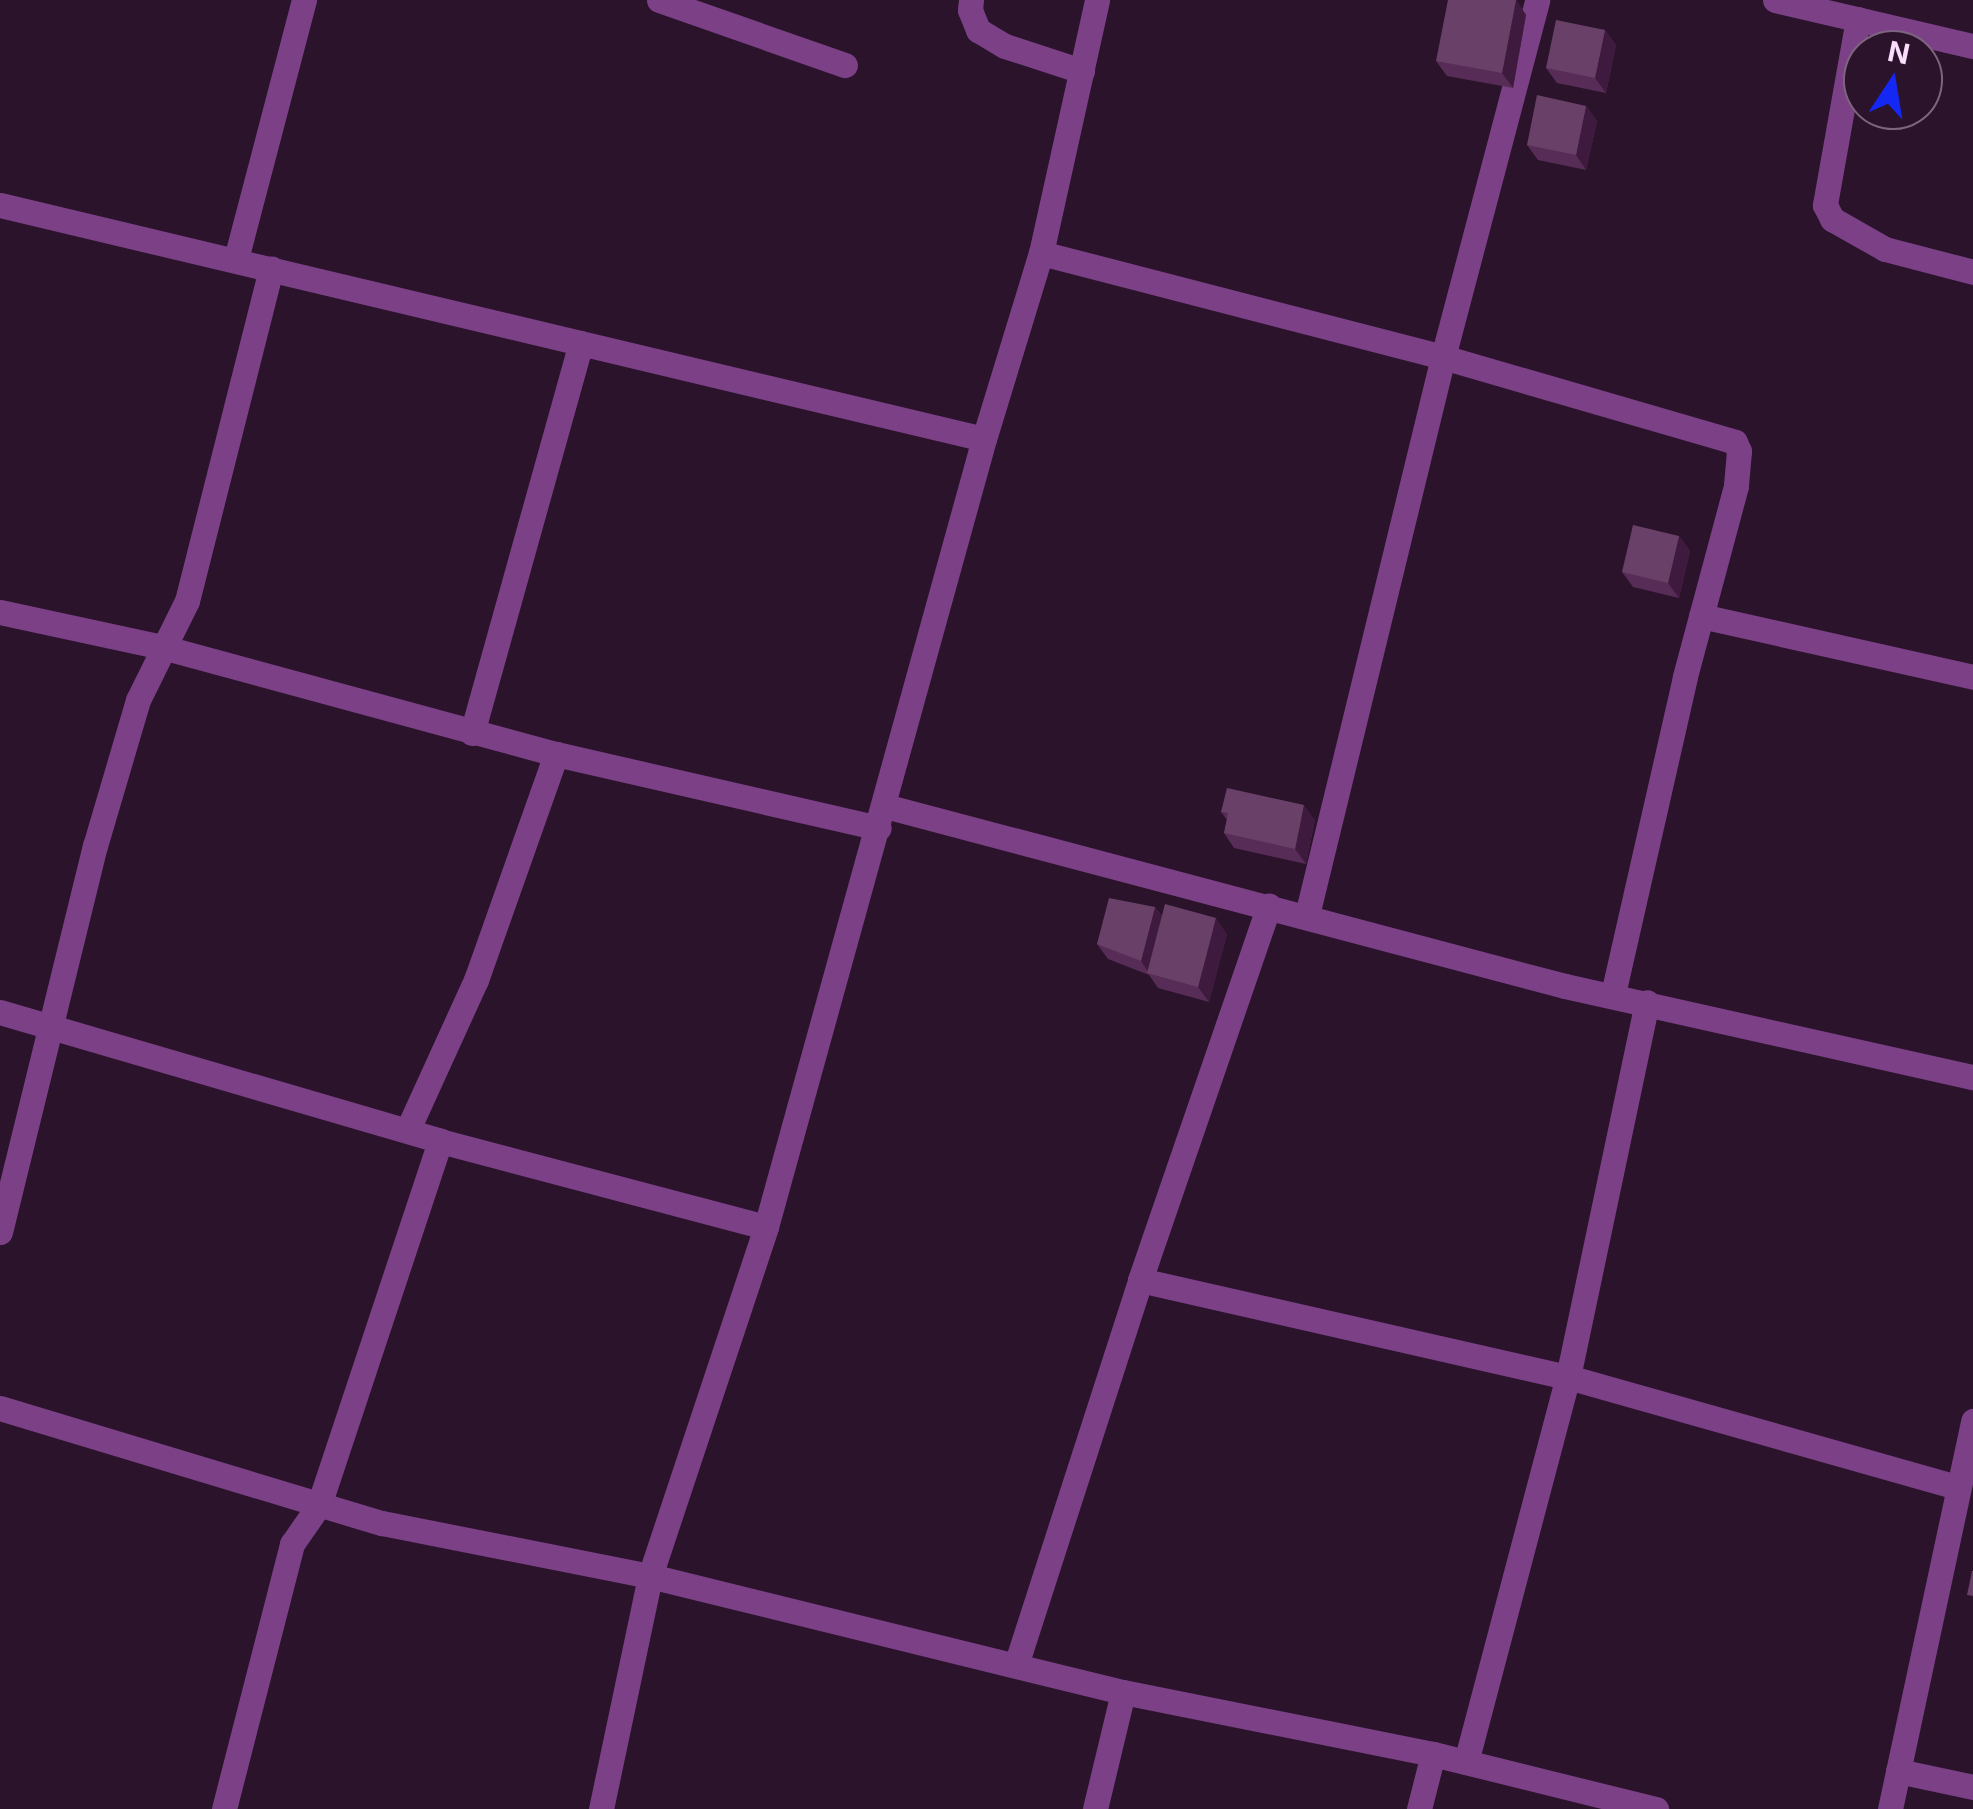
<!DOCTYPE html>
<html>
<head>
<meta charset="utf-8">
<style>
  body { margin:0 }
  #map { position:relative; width:1973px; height:1809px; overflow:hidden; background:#2a132b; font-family:Inter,sans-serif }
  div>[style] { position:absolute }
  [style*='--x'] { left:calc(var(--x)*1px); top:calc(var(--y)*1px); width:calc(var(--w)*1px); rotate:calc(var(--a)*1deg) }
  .minor>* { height:25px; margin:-12.5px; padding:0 12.5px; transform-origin:12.5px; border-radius:12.5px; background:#7c4087 }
  .wall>* { inset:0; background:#572d57 }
  .shaded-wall>* { inset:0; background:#3e1b3e }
  .building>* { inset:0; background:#694068 }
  span { translate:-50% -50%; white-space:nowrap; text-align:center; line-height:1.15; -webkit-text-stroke:8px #2a132b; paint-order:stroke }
  .north { position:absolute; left:1843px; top:30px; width:100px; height:100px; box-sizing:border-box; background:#2a132b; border:2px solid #7e647f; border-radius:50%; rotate:12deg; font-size:28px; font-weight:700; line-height:40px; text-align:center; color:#fbdefd }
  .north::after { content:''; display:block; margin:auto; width:35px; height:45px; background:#1528f3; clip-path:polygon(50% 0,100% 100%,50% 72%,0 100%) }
</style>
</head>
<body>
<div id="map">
  <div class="minor">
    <i style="--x:659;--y:0;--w:197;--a:19.3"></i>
    <i style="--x:971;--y:0;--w:10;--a:96"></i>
    <i style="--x:970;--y:10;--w:22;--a:68"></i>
    <i style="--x:978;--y:30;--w:31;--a:31"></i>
    <i style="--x:1005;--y:46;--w:81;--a:18"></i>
    <i style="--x:1775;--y:0;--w:203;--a:13.1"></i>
    <i style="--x:1858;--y:19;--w:189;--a:100.1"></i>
    <i style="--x:1825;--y:205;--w:16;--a:63"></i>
    <i style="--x:1832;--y:219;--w:61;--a:29.5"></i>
    <i style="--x:1885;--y:249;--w:91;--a:14.6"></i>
    <i style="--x:0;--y:205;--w:1011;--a:13.38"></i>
    <i style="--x:1041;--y:253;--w:415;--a:14.5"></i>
    <i style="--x:1443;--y:357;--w:304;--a:16.2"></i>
    <i style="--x:1735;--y:442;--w:10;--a:66"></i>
    <i style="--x:1739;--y:451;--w:35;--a:95"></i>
    <i style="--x:1736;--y:486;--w:198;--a:105"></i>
    <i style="--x:1685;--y:677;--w:325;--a:102.8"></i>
    <i style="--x:236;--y:259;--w:268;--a:-75.3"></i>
    <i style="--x:0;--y:612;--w:166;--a:12.2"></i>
    <i style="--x:162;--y:647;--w:408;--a:15.2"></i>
    <i style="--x:556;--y:754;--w:331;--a:12.9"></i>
    <i style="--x:1701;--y:616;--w:279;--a:12.6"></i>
    <i style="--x:472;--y:733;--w:405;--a:-74.4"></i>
    <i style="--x:885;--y:806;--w:703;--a:14.83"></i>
    <i style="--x:1565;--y:986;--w:418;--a:12.6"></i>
    <i style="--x:1307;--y:915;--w:574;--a:-76.3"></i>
    <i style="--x:1443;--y:357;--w:369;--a:-75.2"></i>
    <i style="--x:0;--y:1012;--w:459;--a:16.3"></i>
    <i style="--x:440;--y:1141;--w:337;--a:14.8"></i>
    <i style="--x:408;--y:1129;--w:164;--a:-65.5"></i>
    <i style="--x:476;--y:980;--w:240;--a:-70.5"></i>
    <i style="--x:0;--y:1232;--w:398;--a:-76.2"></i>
    <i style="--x:95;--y:846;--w:152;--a:-73.6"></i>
    <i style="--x:138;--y:700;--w:110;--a:-63.7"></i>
    <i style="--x:187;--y:601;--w:343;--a:-75.8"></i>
    <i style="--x:1140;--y:1280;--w:439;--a:12.8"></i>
    <i style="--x:1568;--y:1377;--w:405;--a:15.8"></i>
    <i style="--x:0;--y:1408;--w:399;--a:16.8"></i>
    <i style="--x:382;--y:1523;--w:273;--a:11.2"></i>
    <i style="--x:650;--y:1576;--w:487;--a:13.8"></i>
    <i style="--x:1123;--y:1692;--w:316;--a:11.3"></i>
    <i style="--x:1433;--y:1754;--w:230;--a:13.9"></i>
    <i style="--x:1016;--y:1665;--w:404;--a:-72.1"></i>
    <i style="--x:1140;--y:1280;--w:396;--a:-71"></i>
    <i style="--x:1466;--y:1762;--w:398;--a:-75.2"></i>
    <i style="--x:1568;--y:1377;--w:383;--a:-78.1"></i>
    <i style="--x:1898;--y:1771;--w:77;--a:12"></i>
    <i style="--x:224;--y:1809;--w:274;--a:-75.6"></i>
    <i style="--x:292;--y:1544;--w:47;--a:-55.3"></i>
    <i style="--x:319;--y:1505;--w:384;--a:-71.6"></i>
    <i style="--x:601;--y:1809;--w:238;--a:-78.1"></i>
    <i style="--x:650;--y:1576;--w:368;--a:-71.6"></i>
    <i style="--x:766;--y:1227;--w:818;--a:-74.54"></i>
    <i style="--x:984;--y:439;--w:195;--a:-73"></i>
    <i style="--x:1041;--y:253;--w:259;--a:-77.5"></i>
    <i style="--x:1095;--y:1809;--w:120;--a:-76.5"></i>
    <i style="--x:1419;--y:1809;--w:57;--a:-75.7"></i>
    <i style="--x:1890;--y:1809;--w:397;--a:-77.9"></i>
  </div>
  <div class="wall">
    <i style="clip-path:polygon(1516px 0,1526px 15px,1513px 88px,1447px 76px,1436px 61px)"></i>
    <i style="clip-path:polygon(1605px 30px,1616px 45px,1606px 93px,1557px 83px,1546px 68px)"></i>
    <i style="clip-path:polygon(1586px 106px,1597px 121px,1586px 170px,1538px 160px,1527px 145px)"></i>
    <i style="clip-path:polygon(1679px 536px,1690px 551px,1679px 598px,1633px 587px,1622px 572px)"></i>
    <i style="clip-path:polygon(1221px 812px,1315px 820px,1306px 864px,1234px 848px,1224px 833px,1227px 820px)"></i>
    <i style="clip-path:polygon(1155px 907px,1162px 916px,1227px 934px,1209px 1002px,1158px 988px,1149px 975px,1108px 959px,1097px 944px)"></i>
  </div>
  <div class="shaded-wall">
    <i style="clip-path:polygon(1516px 0,1526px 15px,1513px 88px,1502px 73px)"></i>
    <i style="clip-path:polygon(1605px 30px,1616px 45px,1606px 93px,1595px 78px)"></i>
    <i style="clip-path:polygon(1586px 106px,1597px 121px,1586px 170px,1576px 155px)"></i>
    <i style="clip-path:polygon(1679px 536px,1690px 551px,1679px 598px,1668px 583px)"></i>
    <i style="clip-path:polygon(1304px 805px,1315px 820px,1306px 864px,1295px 849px)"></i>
    <i style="clip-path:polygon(1155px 907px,1166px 922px,1149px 973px,1141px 961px)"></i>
    <i style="clip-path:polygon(1216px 918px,1227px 934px,1209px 1002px,1198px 987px)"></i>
  </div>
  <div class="building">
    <i style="clip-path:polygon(1448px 0,1516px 0,1502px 73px,1436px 61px)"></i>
    <i style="clip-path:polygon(1556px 20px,1605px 30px,1595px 78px,1546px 68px)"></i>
    <i style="clip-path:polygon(1537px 95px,1586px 106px,1576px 155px,1527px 145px)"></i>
    <i style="clip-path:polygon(1633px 525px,1679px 536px,1668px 583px,1622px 572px)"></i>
    <i style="clip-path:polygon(1227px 788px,1304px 805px,1295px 849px,1224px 833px,1228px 813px,1221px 812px)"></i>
    <i style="clip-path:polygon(1109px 898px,1155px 907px,1141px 961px,1097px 944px)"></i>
    <i style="clip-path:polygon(1165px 904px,1216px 918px,1198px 987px,1147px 973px)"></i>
    <i style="clip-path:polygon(1972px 1571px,1973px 1571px,1973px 1596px,1967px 1595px)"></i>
  </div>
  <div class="north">N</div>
</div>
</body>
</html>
